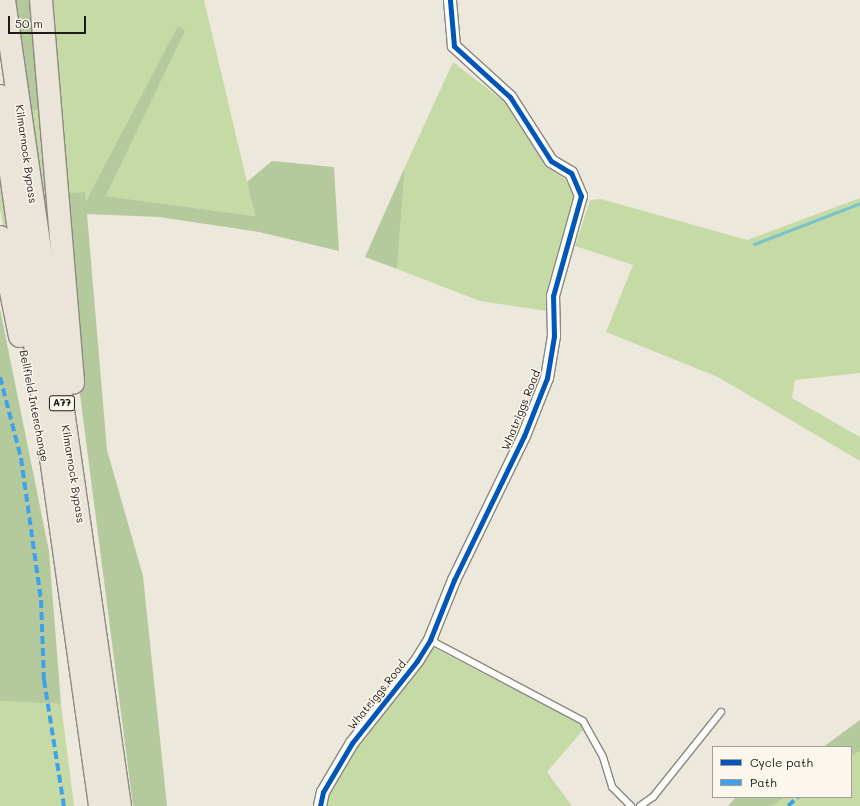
<!DOCTYPE html>
<html>
<head>
<meta charset="utf-8">
<style>
  body { margin:0 }
  #map { position:relative; width:860px; height:806px; overflow:hidden; background:#ede8dc; font-family:Mali,sans-serif }
  div>[style] { position:absolute }
  [style*='--x'] { left:calc(var(--x)*1px); top:calc(var(--y)*1px); width:calc(var(--w)*1px); rotate:calc(var(--a)*1deg) }
  .green>* { inset:0; background:#c6daa6 }
  .forest>* { inset:0; background:#b4ca9d }
  .stream>* { height:3px; margin:-1.5px; padding:0 1.5px; transform-origin:1.5px; border-radius:1.5px; background:#79c2cc }
  .roads { filter:drop-shadow(1px 0 #8b8882) drop-shadow(-1px 0 #8b8882) drop-shadow(0 1px #8b8882) drop-shadow(0 -1px #8b8882) }
  .lane>* { height:6px; margin:-3px; padding:0 3px; transform-origin:3px; border-radius:3px; background:#fcfcfa }
  .street>* { height:12px; margin:-6px; padding:0 6px; transform-origin:6px; border-radius:6px; background:#fcfcfa }
  .highway>* { height:22px; margin:-11px; padding:0 11px; transform-origin:11px; border-radius:11px; background:#ebe4d9 }
  .quiet>* { height:4px; margin-top:-2px; transform-origin:0; background:repeating-linear-gradient(90deg,#3da2ea 0 8px,transparent 0 12px) }
  .cycleway>* { height:5px; margin:-2.5px; padding:0 2.5px; transform-origin:2.5px; border-radius:2.5px; background:#0057b8 }
  span { translate:-50% -50%; white-space:nowrap; text-align:center; line-height:1.15; -webkit-text-stroke:3px #fbf7ec; paint-order:stroke }
  .shield-label span { padding:1px 3px; background:#fbf7ec; border:1px solid; border-radius:3px; -webkit-text-stroke-width:0 }
  .shield-label { font-size:10px; color:#1c1c1c; font-weight:700 }
  .street-label { font-size:11px; color:#1c1c1c }
  .legend { position:absolute; left:712px; top:746px; width:140px; height:52px; box-sizing:border-box; background:#fbf7ec; border:1px solid #a29f99; margin:0; padding:5px 7px; list-style:none; font-size:12px; color:#1c1c1c }
  .legend li { display:flex; align-items:center; gap:8px; height:20px }
  .legend b { width:20px; border:1px solid #a29f99 }
  .scale { position:absolute; left:8px; top:16px; width:78px; height:18px; box-sizing:border-box; border:2px solid #1c1c1c; border-top:0; padding-left:5px; font-size:12px; line-height:14px; white-space:nowrap; color:#1c1c1c; -webkit-text-stroke:3px #fbf7ec; paint-order:stroke }
</style>
</head>
<body>
<div id="map">
  <div class="green">
    <i style="clip-path:polygon(10px 0,16px 0,30px 110px,42px 96px,54px 245px,51px 282px)"></i>
    <i style="clip-path:polygon(46px 0,204px 0,255px 216px,106px 196px,185px 31px,85px 202px,61px 194px)"></i>
    <i style="clip-path:polygon(453px 62px,506px 103px,550px 168px,571px 184px,574px 200px,547px 311px,480px 301px,397px 269px,405px 167px)"></i>
    <i style="clip-path:polygon(0 139px,15px 285px,0 209px)"></i>
    <i style="clip-path:polygon(860px 198px,860px 373px,795px 380px,792px 398px,860px 437px,860px 461px,718px 377px,606px 332px,633px 265px,575px 246px,590px 200px,601px 199px,747px 240px)"></i>
    <i style="clip-path:polygon(432px 647px,581px 724px,583px 730px,547px 772px,572px 806px,324px 806px,347px 762px)"></i>
    <i style="clip-path:polygon(0 701px,61px 704px,74px 806px,0 806px)"></i>
    <i style="clip-path:polygon(860px 751px,860px 806px,772px 806px,785px 797px,851px 797px,851px 756px)"></i>
  </div>
  <div class="forest">
    <i style="clip-path:polygon(16px 0,34px 0,42px 96px,37px 110px,30px 110px)"></i>
    <i style="clip-path:polygon(178px 26px,185px 31px,106px 196px,255px 216px,247px 182px,272px 161px,334px 167px,339px 251px,259px 232px,159px 217px,87px 214px,107px 450px,143px 576px,167px 806px,133px 806px,69px 309px,61px 194px,85px 192px,86px 201px)"></i>
    <i style="clip-path:polygon(405px 167px,397px 269px,365px 257px)"></i>
    <i style="clip-path:polygon(0 309px,49px 551px,61px 704px,0 701px)"></i>
    <i style="clip-path:polygon(860px 720px,860px 751px,851px 756px,851px 747px,823px 747px)"></i>
    <i style="clip-path:polygon(736px 797px,785px 797px,772px 806px,728px 806px)"></i>
  </div>
  <div class="stream">
    <i style="--x:754;--y:244;--w:114;--a:-21.1"></i>
  </div>
  <div class="roads">
    <div class="lane">
      <i style="--x:430;--y:640;--w:173;--a:27.9"></i>
      <i style="--x:583;--y:721;--w:41;--a:60.9"></i>
      <i style="--x:603;--y:757;--w:31;--a:73"></i>
      <i style="--x:612;--y:787;--w:27;--a:45"></i>
      <i style="--x:640;--y:806;--w:16;--a:-35"></i>
      <i style="--x:653;--y:797;--w:109;--a:-51.3"></i>
    </div>
    <div class="street">
      <i style="--x:320;--y:806;--w:14;--a:-78"></i>
      <i style="--x:323;--y:792;--w:57;--a:-59.4"></i>
      <i style="--x:352;--y:743;--w:105;--a:-51.6"></i>
      <i style="--x:417;--y:661;--w:25;--a:-58"></i>
      <i style="--x:430;--y:640;--w:65;--a:-68.2"></i>
      <i style="--x:454;--y:580;--w:160;--a:-64.1"></i>
      <i style="--x:524;--y:436;--w:62;--a:-68.4"></i>
      <i style="--x:547;--y:378;--w:43;--a:-80.5"></i>
      <i style="--x:554;--y:336;--w:40;--a:-91.4"></i>
      <i style="--x:553;--y:296;--w:104;--a:-74.4"></i>
      <i style="--x:581;--y:196;--w:25;--a:-113"></i>
      <i style="--x:571;--y:173;--w:23;--a:-149"></i>
      <i style="--x:551;--y:161;--w:76;--a:-122.6"></i>
      <i style="--x:510;--y:97;--w:76;--a:-137.7"></i>
      <i style="--x:454;--y:46;--w:46;--a:-95"></i>
    </div>
    <div class="highway">
      <i style="--x:4;--y:0;--w:814;--a:81.81"></i>
      <i style="--x:41;--y:0;--w:384;--a:85.2"></i>
      <i style="--x:0;--y:96;--w:717;--a:81.98"></i>
      <i style="--x:0;--y:237;--w:101;--a:78.6"></i>
    </div>
  </div>
  <div class="quiet">
    <i style="--x:0;--y:377;--w:84;--a:75.5"></i>
    <i style="--x:21;--y:458;--w:143;--a:82"></i>
    <i style="--x:41;--y:600;--w:80;--a:87.9"></i>
    <i style="--x:44;--y:680;--w:128;--a:81"></i>
    <i style="--x:788;--y:806;--w:13;--a:-42"></i>
  </div>
  <div class="cycleway">
    <i style="--x:320;--y:806;--w:14;--a:-78"></i>
    <i style="--x:323;--y:792;--w:57;--a:-59.4"></i>
    <i style="--x:352;--y:743;--w:105;--a:-51.6"></i>
    <i style="--x:417;--y:661;--w:25;--a:-58"></i>
    <i style="--x:430;--y:640;--w:65;--a:-68.2"></i>
    <i style="--x:454;--y:580;--w:160;--a:-64.1"></i>
    <i style="--x:524;--y:436;--w:62;--a:-68.4"></i>
    <i style="--x:547;--y:378;--w:43;--a:-80.5"></i>
    <i style="--x:554;--y:336;--w:40;--a:-91.4"></i>
    <i style="--x:553;--y:296;--w:104;--a:-74.4"></i>
    <i style="--x:581;--y:196;--w:25;--a:-113"></i>
    <i style="--x:571;--y:173;--w:23;--a:-149"></i>
    <i style="--x:551;--y:161;--w:76;--a:-122.6"></i>
    <i style="--x:510;--y:97;--w:76;--a:-137.7"></i>
    <i style="--x:454;--y:46;--w:46;--a:-95"></i>
  </div>
  <div class="shield-label">
    <span style="left:62px;top:403px">A77</span>
  </div>
  <div class="street-label">
    <span style="left:26px;top:154px;rotate:82deg">Kilmarnock Bypass</span>
    <span style="left:34px;top:406px;rotate:79deg">Bellfield Interchange</span>
    <span style="left:521px;top:410px;rotate:-68deg">Whatriggs Road</span>
    <span style="left:73px;top:474px;rotate:81deg">Kilmarnock Bypass</span>
    <span style="left:377px;top:695px;rotate:-51deg">Whatriggs Road</span>
  </div>
  <ul class="legend">
  <li><b style="height:5px;background:#0057b8"></b>Cycle path</li>
  <li><b style="height:5px;background:#3da2ea"></b>Path</li>
  </ul>
  <div class="scale">50 m</div>
</div>
</body>
</html>
